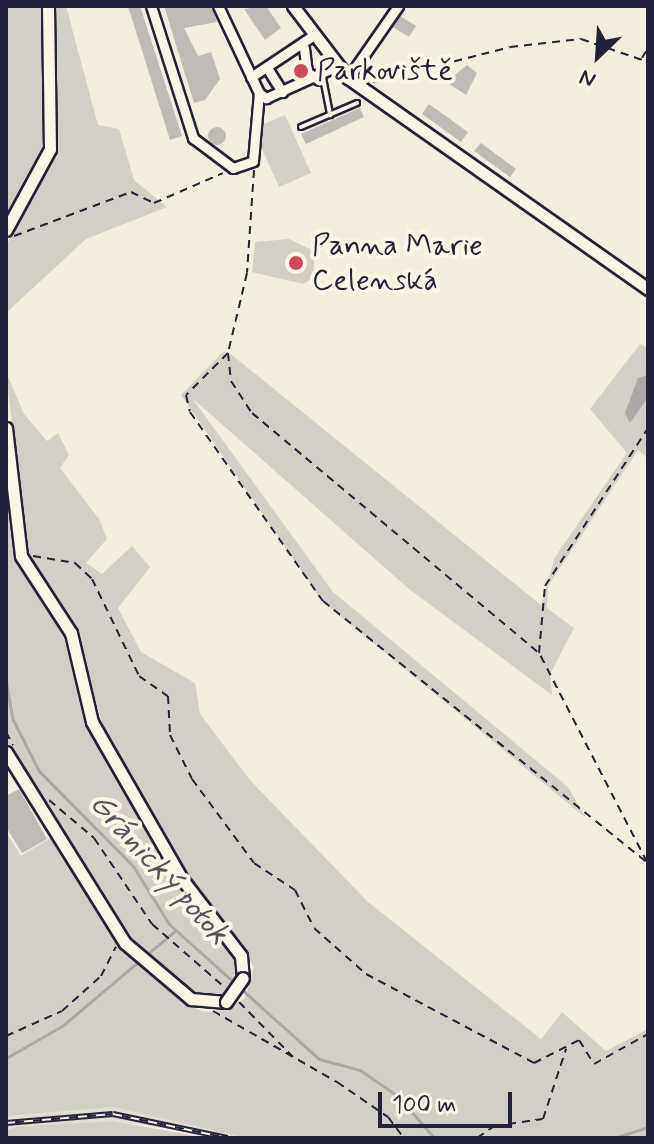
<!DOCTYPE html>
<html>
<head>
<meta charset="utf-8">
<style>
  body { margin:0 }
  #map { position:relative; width:654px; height:1144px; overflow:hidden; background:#f3edde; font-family:Mynerve,sans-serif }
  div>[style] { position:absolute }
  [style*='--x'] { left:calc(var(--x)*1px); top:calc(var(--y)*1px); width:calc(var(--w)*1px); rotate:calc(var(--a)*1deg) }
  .built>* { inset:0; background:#e3ded2 }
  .green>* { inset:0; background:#d4cfc6 }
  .water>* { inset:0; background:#aca7a6 }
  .stream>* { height:3px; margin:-1.5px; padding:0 1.5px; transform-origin:1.5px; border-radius:1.5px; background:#aca7a6 }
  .building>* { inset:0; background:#bfbab6 }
  .round { border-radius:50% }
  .path>* { height:2px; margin-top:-1px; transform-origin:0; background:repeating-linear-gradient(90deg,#22223b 0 8px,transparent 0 14px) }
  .roads { filter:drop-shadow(2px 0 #22223b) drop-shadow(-2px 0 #22223b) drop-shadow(0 2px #22223b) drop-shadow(0 -2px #22223b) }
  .service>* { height:4px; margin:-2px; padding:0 2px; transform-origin:2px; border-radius:2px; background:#fcf5e5 }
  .minor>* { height:9px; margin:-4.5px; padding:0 4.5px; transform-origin:4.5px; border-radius:4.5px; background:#fcf5e5 }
  .tertiary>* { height:11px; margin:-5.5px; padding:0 5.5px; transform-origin:5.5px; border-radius:5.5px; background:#fcf5e5 }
  .rail>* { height:6px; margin-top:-3px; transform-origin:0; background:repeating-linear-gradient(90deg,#fcf5e5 0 9px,#22223b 0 18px); box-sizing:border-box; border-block:2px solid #22223b }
  .bridges { filter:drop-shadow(2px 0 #22223b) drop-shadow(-2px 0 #22223b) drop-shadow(0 2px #22223b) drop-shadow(0 -2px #22223b) }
  .tertiary-bridge>* { height:11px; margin:-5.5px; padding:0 5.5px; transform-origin:5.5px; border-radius:5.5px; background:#fcf5e5 }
  .dots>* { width:22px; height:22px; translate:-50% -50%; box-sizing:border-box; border:4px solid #fcf5e5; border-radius:50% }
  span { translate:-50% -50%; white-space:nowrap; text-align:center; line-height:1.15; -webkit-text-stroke:8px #fcf5e5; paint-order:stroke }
  .poi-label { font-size:30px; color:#22223b }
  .left { translate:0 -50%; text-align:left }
  .water-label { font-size:32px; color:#525160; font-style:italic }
  .frame { position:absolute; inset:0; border:8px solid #22223b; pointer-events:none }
  .north { position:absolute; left:558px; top:16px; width:80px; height:80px; -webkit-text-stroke:6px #fcf5e5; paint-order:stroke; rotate:205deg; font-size:22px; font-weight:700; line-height:32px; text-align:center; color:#22223b }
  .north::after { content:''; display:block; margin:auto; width:28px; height:36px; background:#22223b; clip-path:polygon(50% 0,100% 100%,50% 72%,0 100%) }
  .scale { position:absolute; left:378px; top:1092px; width:134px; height:36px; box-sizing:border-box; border:4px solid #22223b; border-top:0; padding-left:10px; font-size:24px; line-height:28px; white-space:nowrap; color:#22223b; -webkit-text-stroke:6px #fcf5e5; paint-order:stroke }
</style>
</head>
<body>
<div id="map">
  <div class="built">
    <i style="clip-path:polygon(114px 1107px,174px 1116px,246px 1138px,113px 1121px,6px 1130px,6px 1116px,14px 1114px)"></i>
  </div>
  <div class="green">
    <i style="clip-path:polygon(6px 6px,42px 6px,48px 120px,38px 164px,6px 218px)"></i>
    <i style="clip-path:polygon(54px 6px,66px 6px,98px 125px,119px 129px,134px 180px,167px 207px,86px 239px,6px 313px,7px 244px,56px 151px)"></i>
    <i style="clip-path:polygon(285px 115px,311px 173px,279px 187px,253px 129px)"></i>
    <i style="clip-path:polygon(289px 239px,314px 251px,314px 277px,303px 284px,252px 272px,255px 242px)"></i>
    <i style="clip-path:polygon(640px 344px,648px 348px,648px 458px,638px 450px,548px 586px,547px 608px,574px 628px,550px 674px,552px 695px,409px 589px,192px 398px,333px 592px,568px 787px,586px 818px,322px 601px,181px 395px,224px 351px,232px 355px,541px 605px,555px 557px,627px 453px,590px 409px)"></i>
    <i style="clip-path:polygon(6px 372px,24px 414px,47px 441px,58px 433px,69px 455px,60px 468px,99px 519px,107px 539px,86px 563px,102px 574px,132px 546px,150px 567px,118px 608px,141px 652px,195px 683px,200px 714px,250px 780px,368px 902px,541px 1039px,562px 1012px,606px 1051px,648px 1029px,648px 1138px,246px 1138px,114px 1107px,6px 1116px,6px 832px,21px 856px,52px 837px,116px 941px,182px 1003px,205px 1012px,227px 1010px,245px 998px,254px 967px,189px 880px,106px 736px,75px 627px,27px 550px)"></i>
    <i style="clip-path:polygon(6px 465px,16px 558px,62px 631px,88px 729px,179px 890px,236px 958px,237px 977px,223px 996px,188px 992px,144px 956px,6px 742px)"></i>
    <i style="clip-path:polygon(113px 1121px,207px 1138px,6px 1138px,6px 1130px,17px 1127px)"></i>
  </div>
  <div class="water">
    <i style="clip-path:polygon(648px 375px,648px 397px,630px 423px,625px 413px,638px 378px)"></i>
  </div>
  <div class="stream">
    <i style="--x:6;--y:682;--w:39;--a:80"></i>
    <i style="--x:13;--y:720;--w:57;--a:63"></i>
    <i style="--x:39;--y:771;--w:134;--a:45.3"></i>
    <i style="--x:133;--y:866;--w:68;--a:58.2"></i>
    <i style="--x:169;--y:924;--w:202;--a:42"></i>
    <i style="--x:319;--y:1059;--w:42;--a:15"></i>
    <i style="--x:360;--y:1070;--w:47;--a:34.7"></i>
    <i style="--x:399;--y:1097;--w:54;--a:49.5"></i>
    <i style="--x:6;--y:1058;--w:64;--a:-29.7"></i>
    <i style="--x:62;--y:1026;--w:148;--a:-40.1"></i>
    <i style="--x:614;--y:1138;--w:36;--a:-18"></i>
  </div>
  <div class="building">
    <i style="clip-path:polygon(128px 6px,140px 6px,182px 136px,170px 140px)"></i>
    <i style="clip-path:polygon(164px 6px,211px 6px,217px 22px,184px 28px,198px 56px,211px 52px,220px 79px,205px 100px,194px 103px)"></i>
    <i style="clip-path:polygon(266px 6px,281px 28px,265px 40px,244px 9px)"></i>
    <i style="clip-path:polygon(400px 16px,416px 26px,409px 37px,393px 27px)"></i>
    <i style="clip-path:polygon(467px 65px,477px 73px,466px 95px,446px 82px)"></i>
    <i style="clip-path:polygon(429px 104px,468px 132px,461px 142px,422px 114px)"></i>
    <i style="clip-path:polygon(360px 108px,364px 117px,306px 144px,301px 134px)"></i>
    <i class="round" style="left:208px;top:127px;width:18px;height:18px"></i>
    <i style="clip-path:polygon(481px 143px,516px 169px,510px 177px,474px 151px)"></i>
    <i style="clip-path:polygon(19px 789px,47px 839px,22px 853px,6px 827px,6px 796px)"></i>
  </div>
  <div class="path">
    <i style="--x:642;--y:58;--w:12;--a:-59"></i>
    <i style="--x:373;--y:82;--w:141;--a:-14.3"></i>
    <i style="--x:510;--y:47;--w:71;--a:-6.4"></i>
    <i style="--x:581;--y:39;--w:71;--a:18.9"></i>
    <i style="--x:254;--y:170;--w:103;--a:93.9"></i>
    <i style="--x:247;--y:273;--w:82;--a:103.4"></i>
    <i style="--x:228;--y:353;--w:28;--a:84"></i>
    <i style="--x:231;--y:381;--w:38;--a:57"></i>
    <i style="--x:252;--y:413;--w:374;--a:39.9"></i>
    <i style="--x:14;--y:236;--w:125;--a:-20.6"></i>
    <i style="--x:131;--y:192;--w:25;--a:26"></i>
    <i style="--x:154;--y:203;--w:75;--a:-23.5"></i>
    <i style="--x:228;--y:353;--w:59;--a:135"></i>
    <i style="--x:186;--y:395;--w:17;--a:77"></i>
    <i style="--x:190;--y:412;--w:231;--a:54.9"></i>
    <i style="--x:323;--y:601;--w:416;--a:38.9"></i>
    <i style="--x:33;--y:556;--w:43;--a:9.5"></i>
    <i style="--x:75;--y:563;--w:23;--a:43"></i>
    <i style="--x:92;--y:579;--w:108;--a:64.1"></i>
    <i style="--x:139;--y:676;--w:35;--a:35"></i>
    <i style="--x:168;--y:696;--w:39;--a:87"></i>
    <i style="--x:170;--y:735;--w:49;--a:63.4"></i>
    <i style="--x:192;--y:779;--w:104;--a:53.6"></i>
    <i style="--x:254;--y:863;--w:49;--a:33.4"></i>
    <i style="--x:295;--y:890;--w:42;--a:63.4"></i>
    <i style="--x:314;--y:928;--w:69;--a:41.5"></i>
    <i style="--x:366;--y:974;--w:190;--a:27.9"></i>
    <i style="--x:534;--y:1063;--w:51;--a:-27.1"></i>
    <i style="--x:579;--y:1040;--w:28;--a:58"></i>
    <i style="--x:594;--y:1064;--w:62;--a:-29.1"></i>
    <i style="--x:6;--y:732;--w:15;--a:62"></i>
    <i style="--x:49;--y:800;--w:59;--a:40.2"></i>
    <i style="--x:94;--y:838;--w:104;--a:56"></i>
    <i style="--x:152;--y:924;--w:94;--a:41.1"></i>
    <i style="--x:647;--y:862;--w:235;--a:-117.3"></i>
    <i style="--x:539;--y:653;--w:67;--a:-84.9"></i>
    <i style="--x:545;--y:586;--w:189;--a:-56.9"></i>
    <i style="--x:239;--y:1002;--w:77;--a:45.5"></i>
    <i style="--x:213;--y:1011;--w:143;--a:29.8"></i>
    <i style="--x:337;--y:1082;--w:62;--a:34.5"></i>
    <i style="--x:388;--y:1117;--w:26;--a:53"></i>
    <i style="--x:6;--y:1036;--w:61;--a:-24.1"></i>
    <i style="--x:62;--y:1011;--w:52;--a:-41.9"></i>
    <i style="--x:101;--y:976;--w:33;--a:-63"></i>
    <i style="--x:477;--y:1138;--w:21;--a:-35"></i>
    <i style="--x:494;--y:1126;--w:49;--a:-8.1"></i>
    <i style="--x:543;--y:1119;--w:74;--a:-71.8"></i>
  </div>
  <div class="roads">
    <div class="service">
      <i style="--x:323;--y:78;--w:38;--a:79"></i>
      <i style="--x:301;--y:127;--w:61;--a:-23.2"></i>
    </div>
    <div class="minor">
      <i style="--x:151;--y:6;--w:139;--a:72.3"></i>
      <i style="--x:193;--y:138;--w:50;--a:36.9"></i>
      <i style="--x:233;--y:168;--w:21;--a:-19"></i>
      <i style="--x:253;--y:161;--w:68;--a:-85"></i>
      <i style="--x:259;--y:93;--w:96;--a:-115.2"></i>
      <i style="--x:304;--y:48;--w:24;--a:83"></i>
      <i style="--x:307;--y:72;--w:14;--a:34"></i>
      <i style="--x:269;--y:71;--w:25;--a:58"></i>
      <i style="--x:251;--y:77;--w:76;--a:-33.7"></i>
      <i style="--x:348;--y:78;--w:88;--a:-55.2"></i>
      <i style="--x:259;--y:93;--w:9;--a:36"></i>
      <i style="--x:266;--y:98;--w:78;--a:-24.3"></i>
    </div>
    <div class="tertiary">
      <i style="--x:293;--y:6;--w:91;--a:52.6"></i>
      <i style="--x:348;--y:78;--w:367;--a:35.1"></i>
      <i style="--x:6;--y:230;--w:92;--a:-61.5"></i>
      <i style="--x:50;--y:149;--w:143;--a:-90.8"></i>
      <i style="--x:6;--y:428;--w:129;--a:83.3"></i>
      <i style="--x:21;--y:556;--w:92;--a:57"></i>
      <i style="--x:71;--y:633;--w:91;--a:76.7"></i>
      <i style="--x:92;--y:722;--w:181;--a:60.2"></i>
      <i style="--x:182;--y:879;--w:97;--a:52.5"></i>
      <i style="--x:241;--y:956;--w:22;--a:85"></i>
      <i style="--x:6;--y:752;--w:225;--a:58.1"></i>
      <i style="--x:125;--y:943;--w:87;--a:40.3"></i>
      <i style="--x:191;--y:999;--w:35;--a:5"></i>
    </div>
  </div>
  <div class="rail">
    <i style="--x:6;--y:1123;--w:107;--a:-4.8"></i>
    <i style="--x:113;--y:1114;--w:117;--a:11.8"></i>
  </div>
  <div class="bridges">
    <div class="tertiary-bridge">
      <i style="--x:226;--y:1002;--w:29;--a:-55"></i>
    </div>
  </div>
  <div class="dots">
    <i style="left:301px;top:71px;background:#d1495b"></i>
    <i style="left:296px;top:263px;background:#d1495b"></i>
  </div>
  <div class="poi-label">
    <span class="left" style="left:317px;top:71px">Parkoviště</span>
    <span class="left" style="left:312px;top:263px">Panna Marie<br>Celenská</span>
  </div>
  <div class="water-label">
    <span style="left:159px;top:869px;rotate:48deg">Gránický potok</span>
  </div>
  <div class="frame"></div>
  <div class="north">N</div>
  <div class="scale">100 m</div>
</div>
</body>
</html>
